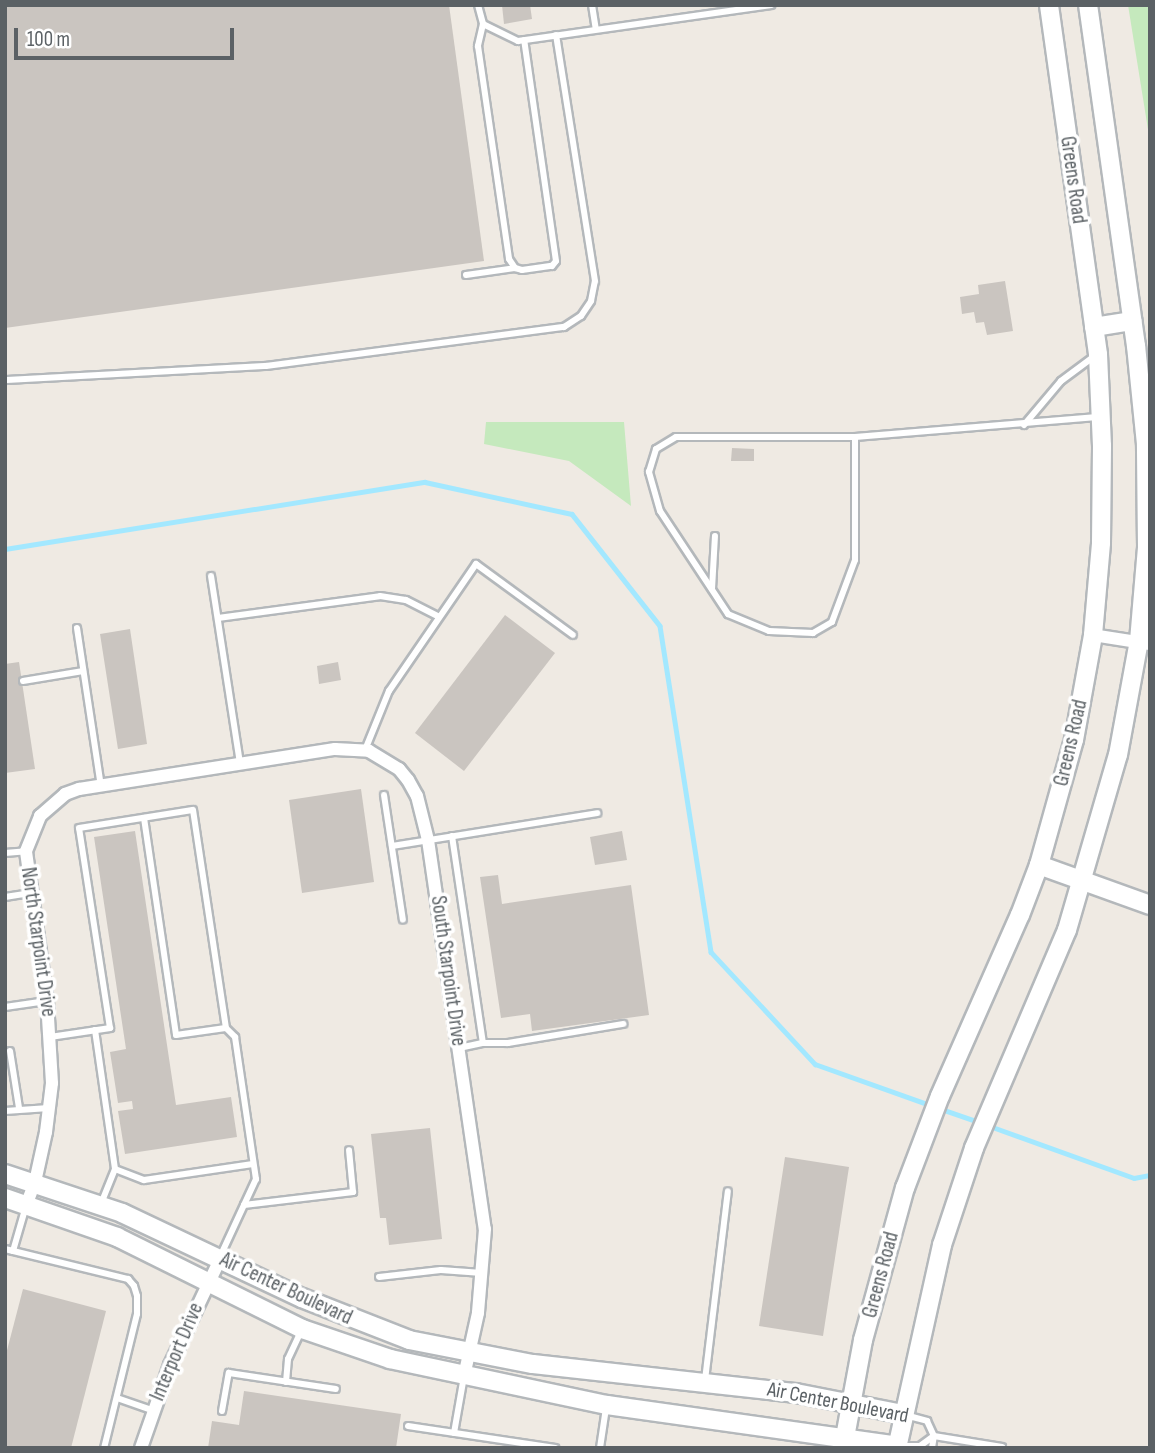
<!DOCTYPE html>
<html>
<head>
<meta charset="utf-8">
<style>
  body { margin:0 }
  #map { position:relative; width:1155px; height:1453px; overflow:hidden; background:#efeae3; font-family:"Sofia Sans Condensed",sans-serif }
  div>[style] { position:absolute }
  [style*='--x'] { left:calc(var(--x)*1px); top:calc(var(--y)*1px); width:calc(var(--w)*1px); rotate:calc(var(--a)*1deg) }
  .green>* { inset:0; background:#c5e9bd }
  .stream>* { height:4.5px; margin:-2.25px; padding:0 2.25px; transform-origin:2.25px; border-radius:2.25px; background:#a3e8ff }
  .building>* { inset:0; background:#cac5c0 }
  .roads { filter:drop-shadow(2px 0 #b4b8bb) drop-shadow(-2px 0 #b4b8bb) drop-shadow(0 2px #b4b8bb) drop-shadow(0 -2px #b4b8bb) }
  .lane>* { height:6px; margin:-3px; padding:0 3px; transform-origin:3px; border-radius:3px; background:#fff }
  .street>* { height:12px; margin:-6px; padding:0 6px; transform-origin:6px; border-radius:6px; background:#fff }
  .secondary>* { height:18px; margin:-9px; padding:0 9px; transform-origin:9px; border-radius:9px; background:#fff }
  span { translate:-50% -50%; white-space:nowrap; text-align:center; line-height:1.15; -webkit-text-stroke:7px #fff; paint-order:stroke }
  .street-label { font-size:21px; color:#5b6165 }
  .frame { position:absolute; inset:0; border:7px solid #5b6165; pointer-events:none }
  .scale { position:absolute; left:14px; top:28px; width:220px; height:32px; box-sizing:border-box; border:4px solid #5b6165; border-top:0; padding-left:9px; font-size:21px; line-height:24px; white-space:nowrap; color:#5b6165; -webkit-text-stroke:5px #fff; paint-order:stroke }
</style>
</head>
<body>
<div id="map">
  <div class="green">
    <i style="clip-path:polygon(1128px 5px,1150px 5px,1150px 142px)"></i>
    <i style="clip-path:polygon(486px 422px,624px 422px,631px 506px,569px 461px,484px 444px)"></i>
  </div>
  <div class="stream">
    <i style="--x:5;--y:549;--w:425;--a:-9.1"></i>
    <i style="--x:425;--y:482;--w:150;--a:12.3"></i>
    <i style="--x:572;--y:514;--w:142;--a:51.8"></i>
    <i style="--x:660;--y:626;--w:330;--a:81.1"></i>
    <i style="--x:711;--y:952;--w:153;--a:47.1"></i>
    <i style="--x:815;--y:1064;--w:125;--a:19.6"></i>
    <i style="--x:941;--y:1109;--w:40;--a:18.9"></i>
    <i style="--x:987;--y:1125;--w:156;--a:19.8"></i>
    <i style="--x:1134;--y:1178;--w:16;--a:-11"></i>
  </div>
  <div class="building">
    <i style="clip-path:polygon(5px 5px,449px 5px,484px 261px,5px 328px)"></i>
    <i style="clip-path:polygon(502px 5px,530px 5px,532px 19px,504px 24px)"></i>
    <i style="clip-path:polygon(1005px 281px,1013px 331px,987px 335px,984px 322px,976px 323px,974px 312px,962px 314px,960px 297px,979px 294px,978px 285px)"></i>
    <i style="clip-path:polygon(732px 448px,754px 449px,754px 461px,731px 461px)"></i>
    <i style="clip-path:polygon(505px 615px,555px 653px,464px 771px,415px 733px)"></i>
    <i style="clip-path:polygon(130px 629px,147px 744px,118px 749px,100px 634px)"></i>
    <i style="clip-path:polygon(19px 662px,35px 769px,5px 773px,5px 664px)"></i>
    <i style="clip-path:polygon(338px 662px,341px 680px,319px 684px,317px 666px)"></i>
    <i style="clip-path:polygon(361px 789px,374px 882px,302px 893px,289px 800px)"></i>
    <i style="clip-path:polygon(135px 831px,176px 1105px,231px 1097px,237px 1137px,125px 1154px,118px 1111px,133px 1109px,132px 1101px,118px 1103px,110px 1052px,126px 1049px,94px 837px)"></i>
    <i style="clip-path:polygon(622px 831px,627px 860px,595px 865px,590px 837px)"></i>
    <i style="clip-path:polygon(498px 875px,502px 904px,631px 885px,649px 1015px,532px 1031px,530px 1014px,501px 1018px,480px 877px)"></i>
    <i style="clip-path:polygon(430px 1128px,442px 1239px,389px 1245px,386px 1218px,380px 1218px,371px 1134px)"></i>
    <i style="clip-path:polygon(785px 1157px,849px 1167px,823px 1336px,759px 1326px)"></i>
    <i style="clip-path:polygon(23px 1289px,106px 1311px,71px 1448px,5px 1448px,5px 1358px)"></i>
    <i style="clip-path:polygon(244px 1391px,401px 1414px,396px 1448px,208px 1448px,212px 1421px,239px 1425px)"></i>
  </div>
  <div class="roads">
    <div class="lane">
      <i style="--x:478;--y:5;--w:20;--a:75"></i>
      <i style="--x:483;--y:24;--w:39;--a:26"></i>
      <i style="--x:518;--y:41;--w:256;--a:-8.1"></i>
      <i style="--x:592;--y:5;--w:24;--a:81"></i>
      <i style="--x:483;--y:24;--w:23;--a:103"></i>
      <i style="--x:478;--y:46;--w:215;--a:81.7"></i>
      <i style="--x:509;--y:259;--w:11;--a:56"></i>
      <i style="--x:515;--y:268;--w:7;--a:16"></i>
      <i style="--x:522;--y:270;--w:30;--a:-8"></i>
      <i style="--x:552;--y:266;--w:6;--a:-51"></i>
      <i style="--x:556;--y:261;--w:223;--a:-98.2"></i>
      <i style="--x:466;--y:275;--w:49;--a:-8.1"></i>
      <i style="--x:5;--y:380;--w:261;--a:-3.1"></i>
      <i style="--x:266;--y:366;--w:301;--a:-7.5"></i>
      <i style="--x:564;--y:327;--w:20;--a:-33"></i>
      <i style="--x:581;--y:316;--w:18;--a:-56"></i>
      <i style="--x:591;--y:301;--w:20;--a:-79"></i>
      <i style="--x:595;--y:281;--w:249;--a:-99"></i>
      <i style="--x:1024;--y:425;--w:57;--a:-49.9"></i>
      <i style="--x:1061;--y:381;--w:44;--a:-36.6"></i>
      <i style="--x:855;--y:437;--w:123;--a:90"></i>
      <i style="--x:855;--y:560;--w:66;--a:110.4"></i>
      <i style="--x:832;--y:622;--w:22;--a:150"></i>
      <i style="--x:813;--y:633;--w:44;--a:-177.4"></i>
      <i style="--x:769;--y:631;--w:44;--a:-157.5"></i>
      <i style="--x:728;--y:614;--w:123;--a:-123.4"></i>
      <i style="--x:660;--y:511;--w:41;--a:-105.8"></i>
      <i style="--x:649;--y:472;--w:24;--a:-73"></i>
      <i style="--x:656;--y:449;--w:23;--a:-31"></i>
      <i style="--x:676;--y:437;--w:179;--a:0"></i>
      <i style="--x:855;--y:437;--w:246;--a:-4.7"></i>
      <i style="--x:211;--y:576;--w:190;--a:81.2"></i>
      <i style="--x:712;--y:589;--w:53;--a:-86.8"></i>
      <i style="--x:218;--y:618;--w:163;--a:-7.7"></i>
      <i style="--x:380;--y:596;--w:26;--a:9"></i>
      <i style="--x:406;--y:600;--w:37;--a:27"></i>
      <i style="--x:77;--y:628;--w:160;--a:81.4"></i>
      <i style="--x:23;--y:681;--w:61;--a:-9.5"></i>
      <i style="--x:365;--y:750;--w:64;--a:-67.9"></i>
      <i style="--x:389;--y:691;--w:154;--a:-55.6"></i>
      <i style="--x:476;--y:564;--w:120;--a:36.2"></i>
      <i style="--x:384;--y:795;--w:126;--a:81.4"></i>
      <i style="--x:144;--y:818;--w:219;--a:81.6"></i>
      <i style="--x:176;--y:1035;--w:50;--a:-8"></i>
      <i style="--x:452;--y:836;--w:209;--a:81.5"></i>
      <i style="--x:392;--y:846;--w:208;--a:-9.1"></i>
      <i style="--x:5;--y:853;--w:21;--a:-5"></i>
      <i style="--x:5;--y:897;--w:25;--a:-9"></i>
      <i style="--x:5;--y:1007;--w:42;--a:-8.1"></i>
      <i style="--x:95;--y:1030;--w:140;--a:81.8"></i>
      <i style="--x:115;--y:1169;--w:37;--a:112"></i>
      <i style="--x:50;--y:1037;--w:61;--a:-8.5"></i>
      <i style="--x:110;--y:1028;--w:202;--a:-98.8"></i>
      <i style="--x:79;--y:828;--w:115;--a:-9"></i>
      <i style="--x:193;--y:810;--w:220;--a:81.4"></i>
      <i style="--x:226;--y:1028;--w:13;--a:45"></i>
      <i style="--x:235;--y:1037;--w:144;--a:81.6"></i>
      <i style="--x:256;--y:1179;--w:86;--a:114.8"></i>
      <i style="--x:459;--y:1048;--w:25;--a:-12"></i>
      <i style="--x:483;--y:1043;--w:25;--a:0"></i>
      <i style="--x:508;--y:1043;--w:117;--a:-9.4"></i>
      <i style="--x:10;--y:1051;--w:58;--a:81"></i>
      <i style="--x:5;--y:1111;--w:44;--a:-3.9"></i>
      <i style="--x:115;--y:1169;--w:31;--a:21"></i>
      <i style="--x:144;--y:1180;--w:110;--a:-8.4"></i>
      <i style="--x:244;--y:1205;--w:110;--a:-6.8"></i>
      <i style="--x:353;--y:1192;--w:42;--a:-95.4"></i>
      <i style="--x:5;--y:1249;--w:127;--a:13.7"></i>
      <i style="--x:128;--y:1279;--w:9;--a:49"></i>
      <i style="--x:134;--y:1286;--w:10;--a:73"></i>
      <i style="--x:137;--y:1296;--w:18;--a:90"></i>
      <i style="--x:137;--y:1314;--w:138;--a:103.8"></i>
      <i style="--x:13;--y:1251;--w:47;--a:-73.9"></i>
      <i style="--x:379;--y:1277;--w:62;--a:-6.4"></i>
      <i style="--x:441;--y:1270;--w:41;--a:4.2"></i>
      <i style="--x:705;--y:1380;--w:190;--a:-83.1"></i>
      <i style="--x:286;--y:1382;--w:23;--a:-85"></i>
      <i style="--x:288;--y:1359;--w:31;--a:-65"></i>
      <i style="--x:117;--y:1398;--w:37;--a:19"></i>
      <i style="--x:222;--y:1411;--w:39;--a:-80"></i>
      <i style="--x:229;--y:1373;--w:108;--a:8.5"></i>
      <i style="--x:905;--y:1415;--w:23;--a:15"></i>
      <i style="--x:927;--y:1421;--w:17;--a:65"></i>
      <i style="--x:408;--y:1426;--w:149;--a:8.5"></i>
      <i style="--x:454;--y:1433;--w:58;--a:-80"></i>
      <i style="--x:934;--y:1436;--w:69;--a:9.2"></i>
      <i style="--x:899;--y:1446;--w:21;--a:0"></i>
      <i style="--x:920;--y:1446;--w:17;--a:-36"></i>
      <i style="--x:600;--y:1448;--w:40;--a:-81.5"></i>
      <i style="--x:932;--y:1448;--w:12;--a:-81"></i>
    </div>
    <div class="street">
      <i style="--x:1093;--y:635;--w:58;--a:9"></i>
      <i style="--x:27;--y:1203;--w:22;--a:-69"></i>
      <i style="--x:35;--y:1182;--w:51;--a:-77.6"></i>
      <i style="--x:46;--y:1132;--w:49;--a:-83"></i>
      <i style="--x:52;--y:1083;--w:82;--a:-93.5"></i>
      <i style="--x:47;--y:1001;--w:151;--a:-98"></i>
      <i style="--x:26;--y:851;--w:38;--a:-68"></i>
      <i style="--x:40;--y:816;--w:33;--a:-41"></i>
      <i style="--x:65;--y:794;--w:15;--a:-20"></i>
      <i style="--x:79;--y:789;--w:259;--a:-8.9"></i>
      <i style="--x:335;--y:749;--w:34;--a:3"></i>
      <i style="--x:369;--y:751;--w:35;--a:31"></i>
      <i style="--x:399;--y:769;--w:14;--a:51"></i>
      <i style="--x:408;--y:780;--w:18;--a:61"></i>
      <i style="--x:417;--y:796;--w:45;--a:76"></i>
      <i style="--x:428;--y:840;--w:393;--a:81.7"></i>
      <i style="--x:485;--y:1229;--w:84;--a:94.8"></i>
      <i style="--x:478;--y:1313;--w:65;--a:102.5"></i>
      <i style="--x:141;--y:1448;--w:88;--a:-70.7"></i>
      <i style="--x:170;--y:1365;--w:117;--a:-64.7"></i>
    </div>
    <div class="secondary">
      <i style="--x:1094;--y:327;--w:39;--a:-9"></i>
      <i style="--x:1039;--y:865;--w:118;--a:19.8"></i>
      <i style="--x:5;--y:1174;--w:123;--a:18.4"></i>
      <i style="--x:122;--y:1213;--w:199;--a:25.3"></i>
      <i style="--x:302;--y:1298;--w:115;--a:21.4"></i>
      <i style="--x:409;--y:1340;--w:126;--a:11"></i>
      <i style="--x:533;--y:1364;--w:265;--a:6.3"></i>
      <i style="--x:796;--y:1393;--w:109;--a:11.1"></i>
      <i style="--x:5;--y:1198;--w:119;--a:19.2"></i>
      <i style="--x:117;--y:1237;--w:207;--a:26.4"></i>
      <i style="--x:302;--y:1329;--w:93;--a:18.8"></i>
      <i style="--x:390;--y:1359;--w:222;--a:12"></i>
      <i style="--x:607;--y:1405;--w:293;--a:8"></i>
      <i style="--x:843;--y:1448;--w:110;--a:-79.5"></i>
      <i style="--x:863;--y:1340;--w:158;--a:-74.6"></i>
      <i style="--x:905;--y:1188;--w:98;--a:-69.2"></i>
      <i style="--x:940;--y:1096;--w:198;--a:-66.2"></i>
      <i style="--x:1020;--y:915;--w:53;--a:-69.2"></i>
      <i style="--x:1039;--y:865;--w:130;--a:-74.4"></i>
      <i style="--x:1074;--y:740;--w:107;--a:-79.7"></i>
      <i style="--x:1093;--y:635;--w:92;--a:-85"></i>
      <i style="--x:1101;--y:543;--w:97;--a:-89.4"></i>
      <i style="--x:1102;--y:446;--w:92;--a:-92.5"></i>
      <i style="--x:1098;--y:354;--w:352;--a:-98"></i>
      <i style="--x:897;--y:1448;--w:208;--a:-77.5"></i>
      <i style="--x:942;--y:1245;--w:102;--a:-71.7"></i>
      <i style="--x:974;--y:1148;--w:237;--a:-66.9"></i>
      <i style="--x:1067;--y:930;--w:182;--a:-73.8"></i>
      <i style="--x:1118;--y:755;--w:116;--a:-79.6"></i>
      <i style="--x:1139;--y:641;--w:94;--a:-85.1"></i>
      <i style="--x:1147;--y:547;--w:103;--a:-90.6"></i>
      <i style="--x:1146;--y:444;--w:99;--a:-95.8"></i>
      <i style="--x:1136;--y:346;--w:344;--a:-98"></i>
    </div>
  </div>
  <div class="street-label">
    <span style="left:1073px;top:180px;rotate:82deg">Greens Road</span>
    <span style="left:1071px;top:743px;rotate:-77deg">Greens Road</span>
    <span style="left:38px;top:942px;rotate:82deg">North Starpoint Drive</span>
    <span style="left:448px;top:971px;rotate:82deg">South Starpoint Drive</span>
    <span style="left:881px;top:1275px;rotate:-75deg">Greens Road</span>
    <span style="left:286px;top:1289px;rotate:25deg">Air Center Boulevard</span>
    <span style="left:177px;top:1352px;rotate:-67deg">Interport Drive</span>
    <span style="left:838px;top:1403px;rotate:11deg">Air Center Boulevard</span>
  </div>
  <div class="frame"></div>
  <div class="scale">100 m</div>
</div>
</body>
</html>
